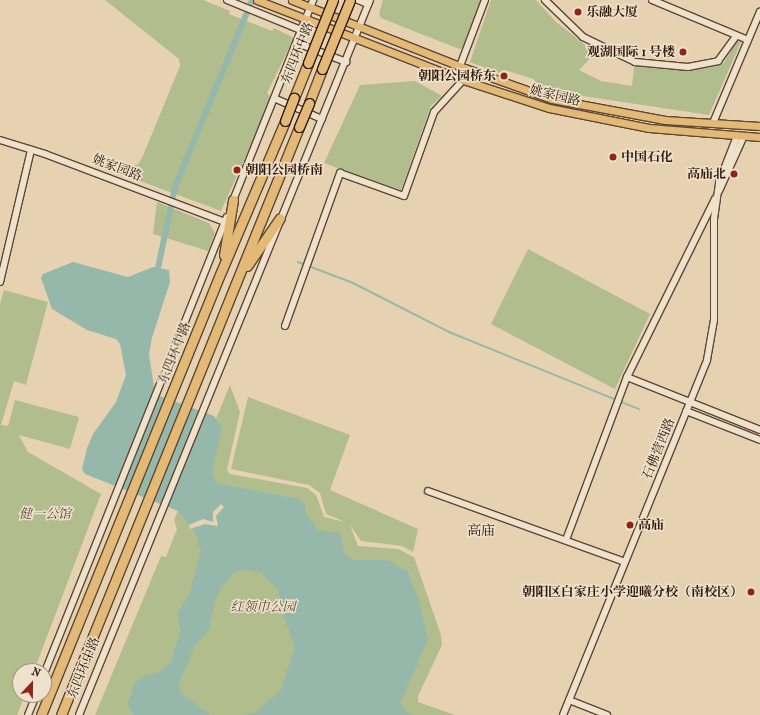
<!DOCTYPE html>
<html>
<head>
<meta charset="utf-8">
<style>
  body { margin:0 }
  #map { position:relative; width:760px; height:715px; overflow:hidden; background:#e6d2b1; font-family:"IM FELL French Canon","Noto Serif SC",serif }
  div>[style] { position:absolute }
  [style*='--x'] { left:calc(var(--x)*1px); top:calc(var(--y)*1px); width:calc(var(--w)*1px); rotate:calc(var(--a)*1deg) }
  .green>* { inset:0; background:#b2bd8e }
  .water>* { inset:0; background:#96b8aa }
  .pier>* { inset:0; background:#e6d2b1 }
  .stream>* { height:2px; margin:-1px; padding:0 1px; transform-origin:1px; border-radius:1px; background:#96b8aa }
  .canal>* { height:6px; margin:-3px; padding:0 3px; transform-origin:3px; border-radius:3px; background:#96b8aa }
  .roads { filter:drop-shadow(1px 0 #5e4633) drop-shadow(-1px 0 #5e4633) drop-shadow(0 1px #5e4633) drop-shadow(0 -1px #5e4633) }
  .minor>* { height:6px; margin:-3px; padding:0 3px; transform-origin:3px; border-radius:3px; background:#efe2cc }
  .major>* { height:7px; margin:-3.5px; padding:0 3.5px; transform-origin:3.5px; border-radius:3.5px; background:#e3b978 }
  .highway>* { height:9px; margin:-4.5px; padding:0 4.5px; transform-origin:4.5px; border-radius:4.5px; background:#e3b978 }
  .bridges { filter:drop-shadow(1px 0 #301809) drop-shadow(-1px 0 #301809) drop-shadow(0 1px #301809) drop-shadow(0 -1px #301809) }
  .highway-bridge>* { height:9px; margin:-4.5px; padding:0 4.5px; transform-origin:4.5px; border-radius:4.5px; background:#e3b978 }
  .dots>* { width:11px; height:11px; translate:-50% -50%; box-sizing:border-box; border:2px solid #efe2cc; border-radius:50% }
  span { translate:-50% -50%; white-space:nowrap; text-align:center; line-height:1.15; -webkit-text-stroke:3px #efe2cc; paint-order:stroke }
  .poi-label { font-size:13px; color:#301809; font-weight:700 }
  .left { translate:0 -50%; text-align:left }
  .right { translate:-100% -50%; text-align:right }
  .street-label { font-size:13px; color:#301809 }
  .park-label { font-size:13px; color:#574a31; font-style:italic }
  .neighbourhood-label { font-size:14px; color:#301809 }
  .north { position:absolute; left:12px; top:663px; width:40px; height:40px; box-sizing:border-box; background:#efe2cc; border:1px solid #a3917e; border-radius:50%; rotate:22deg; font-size:11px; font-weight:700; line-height:16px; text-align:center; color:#301809 }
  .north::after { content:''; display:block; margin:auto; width:14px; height:18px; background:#8f2418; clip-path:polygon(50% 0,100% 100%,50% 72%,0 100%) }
</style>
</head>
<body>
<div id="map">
  <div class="green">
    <i style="clip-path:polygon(105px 0,203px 0,230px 11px,229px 14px,272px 31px,274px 28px,294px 38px,267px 93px,271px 97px,270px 103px,221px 211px,124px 175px,126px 169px,138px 164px,142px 158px,180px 66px,179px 59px)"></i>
    <i style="clip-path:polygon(383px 0,482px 0,464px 48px,459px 49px,381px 18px,379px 14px)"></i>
    <i style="clip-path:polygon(491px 0,536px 0,555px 21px,589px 48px,598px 50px,579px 70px,601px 81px,632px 86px,634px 66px,690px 71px,723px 64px,737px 41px,741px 42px,709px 115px,583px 96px,536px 85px,534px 79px,504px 70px,499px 73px,470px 62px)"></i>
    <i style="clip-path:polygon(415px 81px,442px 96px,431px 106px,401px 190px,324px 163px,360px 85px)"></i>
    <i style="clip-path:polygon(157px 202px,209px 223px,215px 233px,208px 251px,153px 234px)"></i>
    <i style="clip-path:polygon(528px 249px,650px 314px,615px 389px,491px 324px)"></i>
    <i style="clip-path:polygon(4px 290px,48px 302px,26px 385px,14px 381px,1px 425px,8px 426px,15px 400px,79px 417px,70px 449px,19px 435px,28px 452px,101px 494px,34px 671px,20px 671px,20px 695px,25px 695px,17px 715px,0 715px,0 304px)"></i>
    <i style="clip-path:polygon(230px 385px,240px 412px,227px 470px,230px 474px,307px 488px,316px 495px,324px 517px,345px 522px,326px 514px,320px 493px,309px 485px,231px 469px,248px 397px,350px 435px,330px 490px,418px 529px,413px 552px,402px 546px,361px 541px,350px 525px,358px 546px,398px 549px,414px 557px,441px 635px,442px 645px,418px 696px,418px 702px,455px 715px,95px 715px,161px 556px,166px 557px,177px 529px,174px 520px)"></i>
  </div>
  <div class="water">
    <i style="clip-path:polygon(73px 262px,128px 277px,153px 267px,169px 270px,170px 282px,152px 338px,149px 354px,155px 394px,214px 416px,222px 428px,212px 473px,216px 483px,299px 499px,305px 505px,306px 514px,318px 530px,340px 533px,345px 555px,354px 560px,388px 560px,408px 572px,419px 601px,428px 640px,400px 703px,406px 712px,414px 715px,241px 715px,254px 713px,281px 690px,295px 647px,284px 616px,278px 589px,260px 572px,243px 570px,235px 572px,221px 588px,215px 600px,209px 629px,195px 646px,179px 683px,180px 692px,210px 715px,133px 715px,128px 704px,134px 684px,144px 676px,160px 672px,171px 662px,180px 632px,178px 613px,190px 592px,201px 551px,196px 534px,178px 511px,85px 474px,82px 469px,87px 448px,93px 434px,116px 402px,126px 375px,120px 344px,116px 339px,87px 330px,52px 309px,41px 278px,43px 274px)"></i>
  </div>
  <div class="pier">
    <i style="clip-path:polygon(221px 504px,224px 507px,216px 516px,218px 526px,205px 524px,190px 529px,189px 525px,203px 519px,213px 522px,213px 512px)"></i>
  </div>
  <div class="stream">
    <i style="--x:298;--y:262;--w:59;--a:20.9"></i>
    <i style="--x:353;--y:283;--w:108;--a:27"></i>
    <i style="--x:449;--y:332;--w:205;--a:22.1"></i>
  </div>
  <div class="canal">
    <i style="--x:158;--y:268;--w:83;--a:-78.1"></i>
    <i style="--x:175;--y:187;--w:202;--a:-67.6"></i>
  </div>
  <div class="roads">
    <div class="minor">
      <i style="--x:227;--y:0;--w:80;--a:22.1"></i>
      <i style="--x:358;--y:0;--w:11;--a:22"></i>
      <i style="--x:545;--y:0;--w:53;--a:44.2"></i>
      <i style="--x:583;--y:37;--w:58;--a:25.7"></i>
      <i style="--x:635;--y:62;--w:53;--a:5.4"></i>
      <i style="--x:688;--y:67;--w:31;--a:-11"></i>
      <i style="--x:718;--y:61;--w:31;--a:-54"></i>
      <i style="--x:652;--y:0;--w:104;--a:22.6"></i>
      <i style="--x:297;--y:43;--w:53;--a:21.2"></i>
      <i style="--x:460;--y:66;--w:71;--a:-69.3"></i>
      <i style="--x:276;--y:99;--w:50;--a:23.5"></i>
      <i style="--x:713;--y:123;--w:121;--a:-67.1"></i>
      <i style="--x:0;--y:140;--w:47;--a:17.3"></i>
      <i style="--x:45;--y:154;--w:192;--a:20.7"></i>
      <i style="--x:719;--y:191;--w:60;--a:-65.6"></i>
      <i style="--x:232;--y:203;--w:219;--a:-68.2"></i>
      <i style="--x:0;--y:282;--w:136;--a:-76.8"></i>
      <i style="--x:285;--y:326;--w:163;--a:-70.2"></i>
      <i style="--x:340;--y:173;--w:68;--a:19.8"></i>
      <i style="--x:404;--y:196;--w:89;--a:-70.3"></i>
      <i style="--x:434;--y:112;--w:43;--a:-47.8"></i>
      <i style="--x:627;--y:377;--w:143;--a:21.7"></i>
      <i style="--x:686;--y:411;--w:79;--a:21.4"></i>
      <i style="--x:428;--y:491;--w:209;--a:19.8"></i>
      <i style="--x:566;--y:540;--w:174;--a:-69.5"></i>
      <i style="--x:627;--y:377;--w:199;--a:-63.7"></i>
      <i style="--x:44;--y:674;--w:492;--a:-68.2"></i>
      <i style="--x:569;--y:700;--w:41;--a:21.5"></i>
      <i style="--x:28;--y:715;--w:22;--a:-68"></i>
      <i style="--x:79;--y:715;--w:772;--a:-67.85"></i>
      <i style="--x:563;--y:715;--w:383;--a:-67.9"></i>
      <i style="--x:707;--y:360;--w:41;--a:-80.1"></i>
      <i style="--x:714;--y:320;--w:101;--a:-90"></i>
      <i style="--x:714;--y:219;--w:37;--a:-82"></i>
      <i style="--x:719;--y:182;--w:49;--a:-68.6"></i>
    </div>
    <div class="major">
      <i style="--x:257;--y:0;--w:221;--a:21.2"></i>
      <i style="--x:463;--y:80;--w:90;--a:18"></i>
      <i style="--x:549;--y:108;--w:102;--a:11.3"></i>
      <i style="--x:649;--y:128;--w:111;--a:4.6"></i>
      <i style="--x:292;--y:0;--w:186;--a:21.5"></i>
      <i style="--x:465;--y:68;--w:92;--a:19.6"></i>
      <i style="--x:552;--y:99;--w:115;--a:10.5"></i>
      <i style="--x:665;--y:120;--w:95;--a:3.6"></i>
    </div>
    <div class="highway">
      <i style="--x:294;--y:98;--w:38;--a:-68"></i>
      <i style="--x:309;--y:103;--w:36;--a:-69"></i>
      <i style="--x:224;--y:255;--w:56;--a:-80.7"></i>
      <i style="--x:247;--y:266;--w:58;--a:-55.5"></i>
      <i style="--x:41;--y:715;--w:478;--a:-67.9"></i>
      <i style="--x:221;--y:272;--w:164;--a:-67"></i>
      <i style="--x:61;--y:715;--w:634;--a:-67.96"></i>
    </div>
  </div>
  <div class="bridges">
    <div class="highway-bridge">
      <i style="--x:308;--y:63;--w:68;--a:-68.4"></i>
      <i style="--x:322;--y:69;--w:74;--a:-67.9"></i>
      <i style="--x:285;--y:121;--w:25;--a:-69"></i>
      <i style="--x:299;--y:127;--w:26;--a:-67"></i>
    </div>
  </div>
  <div class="dots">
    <i style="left:578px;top:12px;background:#8f2418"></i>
    <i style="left:683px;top:52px;background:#8f2418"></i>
    <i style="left:504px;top:76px;background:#8f2418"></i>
    <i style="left:613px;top:157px;background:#8f2418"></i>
    <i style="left:237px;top:170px;background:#8f2418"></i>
    <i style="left:734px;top:174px;background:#8f2418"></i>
    <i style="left:630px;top:525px;background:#8f2418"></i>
    <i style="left:751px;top:592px;background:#8f2418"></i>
  </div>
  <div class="poi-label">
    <span class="left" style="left:586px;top:12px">乐融大厦</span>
    <span class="right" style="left:675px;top:52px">观湖国际 1 号楼</span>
    <span class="right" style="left:496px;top:76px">朝阳公园桥东</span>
    <span class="left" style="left:621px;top:157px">中国石化</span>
    <span class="left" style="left:245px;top:170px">朝阳公园桥南</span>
    <span class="right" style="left:726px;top:174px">高庙北</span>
    <span class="left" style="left:638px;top:525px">高庙</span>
    <span class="right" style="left:743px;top:592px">朝阳区白家庄小学迎曦分校（南校区）</span>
  </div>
  <div class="street-label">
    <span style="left:298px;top:53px;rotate:-68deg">东四环中路</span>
    <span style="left:555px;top:96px;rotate:14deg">姚家园路</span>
    <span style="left:117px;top:168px;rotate:21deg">姚家园路</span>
    <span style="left:175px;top:353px;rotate:-68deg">东四环中路</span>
    <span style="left:659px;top:449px;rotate:-68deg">石佛营西路</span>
    <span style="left:84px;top:668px;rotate:-68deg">东四环中路</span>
  </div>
  <div class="park-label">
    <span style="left:45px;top:514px">健一公馆</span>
    <span style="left:263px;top:607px">红领巾公园</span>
  </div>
  <div class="neighbourhood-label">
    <span style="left:481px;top:531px">高庙</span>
  </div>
  <div class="north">N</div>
</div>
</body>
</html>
